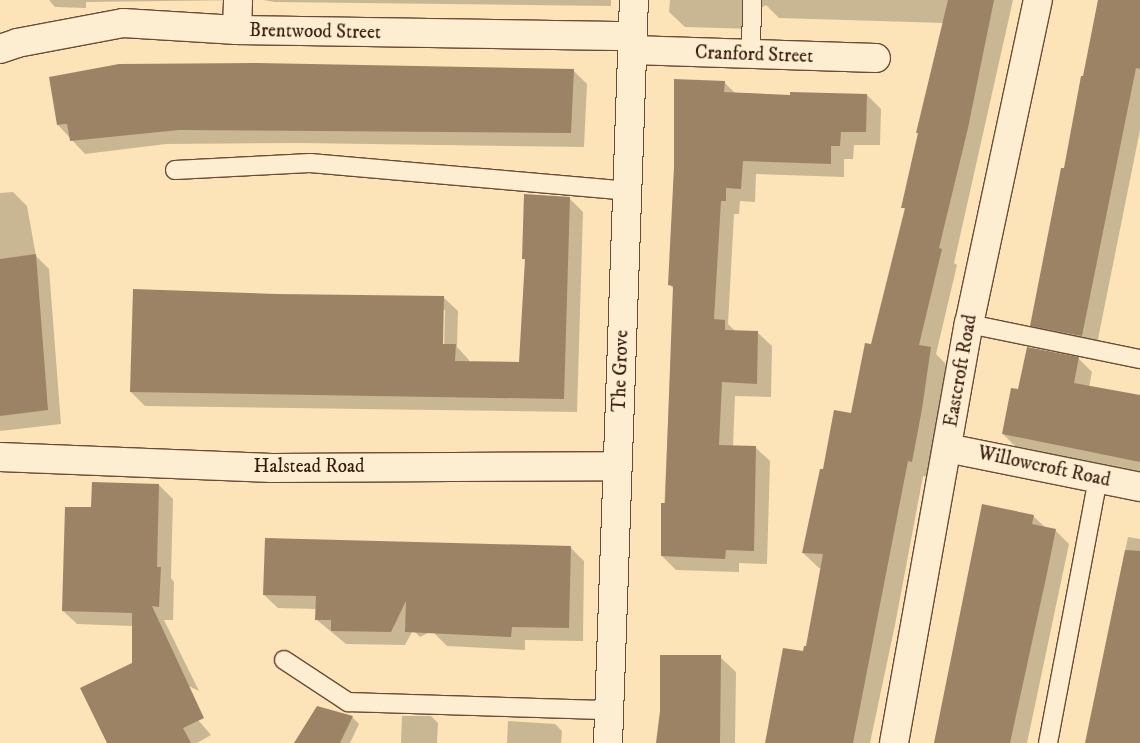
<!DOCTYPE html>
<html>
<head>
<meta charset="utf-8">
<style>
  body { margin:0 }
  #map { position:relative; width:1140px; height:743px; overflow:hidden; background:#fce4b8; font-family:"IM FELL DW Pica",serif }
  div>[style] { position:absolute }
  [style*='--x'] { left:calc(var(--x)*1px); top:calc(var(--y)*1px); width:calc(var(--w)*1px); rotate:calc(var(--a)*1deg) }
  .shadow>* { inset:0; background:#0003 }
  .building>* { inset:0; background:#9d8366 }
  .roads { filter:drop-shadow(1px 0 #684c38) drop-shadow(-1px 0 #684c38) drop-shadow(0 1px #684c38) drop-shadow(0 -1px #684c38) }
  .lane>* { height:18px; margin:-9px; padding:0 9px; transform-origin:9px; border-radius:9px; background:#fdedd1 }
  .street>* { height:28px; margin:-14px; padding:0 14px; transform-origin:14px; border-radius:14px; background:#fdedd1 }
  span { translate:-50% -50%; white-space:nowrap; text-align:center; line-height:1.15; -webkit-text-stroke:5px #fdedd1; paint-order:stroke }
  .street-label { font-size:19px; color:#371a0d }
</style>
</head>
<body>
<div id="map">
  <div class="shadow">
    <i style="clip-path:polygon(49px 0,247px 0,86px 2px,86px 8px,55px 7px)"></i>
    <i style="clip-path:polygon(263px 0,611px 0,611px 6px,275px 2px)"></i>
    <i style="clip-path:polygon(670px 0,1013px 0,954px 263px,957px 265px,936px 354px,946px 364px,937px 425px,927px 477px,923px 476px,895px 625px,870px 743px,767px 743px,807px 648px,822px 568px,819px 568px,803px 553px,824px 471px,852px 415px,872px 346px,906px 210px,903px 207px,944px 23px,779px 18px,766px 5px,758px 10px,756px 29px,685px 27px,669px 12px)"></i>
    <i style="clip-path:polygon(1098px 0,1140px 0,1140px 130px,1096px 349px,1046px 339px,1032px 325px,1084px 78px)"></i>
    <i style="clip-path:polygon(573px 70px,587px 84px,584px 147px,299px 143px,166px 144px,85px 154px,58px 125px)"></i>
    <i style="clip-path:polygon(724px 82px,736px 94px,791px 96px,867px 95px,881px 109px,880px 145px,854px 145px,853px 159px,844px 159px,844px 177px,756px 174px,755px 202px,740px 201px,739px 214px,734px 214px,728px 324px,736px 332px,758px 333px,772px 346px,771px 397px,735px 396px,733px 447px,756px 448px,770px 461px,767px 564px,739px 563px,739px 572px,676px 570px,662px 556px,674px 289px,670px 285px)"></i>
    <i style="clip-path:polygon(13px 192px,27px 206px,36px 256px,49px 269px,61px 424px,0 431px,0 193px)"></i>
    <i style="clip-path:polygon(evenodd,569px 198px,583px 212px,577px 412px,145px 406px,131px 392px,277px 295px,444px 298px,458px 311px,457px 347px,469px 360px,469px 362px,520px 363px,526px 261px,523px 258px,569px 198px,443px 310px,445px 310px,444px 351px,442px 350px,443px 310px)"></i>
    <i style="clip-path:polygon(1078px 358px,1092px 372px,1089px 387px,1140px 398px,1140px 472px,1017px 448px,1003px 434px,1019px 390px)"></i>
    <i style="clip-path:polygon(159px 485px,173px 499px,171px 578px,174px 582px,173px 620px,164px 620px,199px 691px,155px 670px,211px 735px,197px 743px,107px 743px,141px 660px,133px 626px,77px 624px,63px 611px,93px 508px)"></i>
    <i style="clip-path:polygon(1033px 516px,1046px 528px,1055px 530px,1069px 544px,1027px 743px,935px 743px)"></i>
    <i style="clip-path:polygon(1128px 537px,1140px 539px,1140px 743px,1086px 743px)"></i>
    <i style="clip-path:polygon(570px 547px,584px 561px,583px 641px,525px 640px,525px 650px,447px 646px,432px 631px,420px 637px,413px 630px,405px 645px,346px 644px,317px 620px,317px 609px,278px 608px,264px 595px)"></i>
    <i style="clip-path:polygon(720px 657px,736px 672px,735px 743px,661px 743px)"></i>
    <i style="clip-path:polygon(402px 716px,431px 716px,438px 723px,437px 743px,401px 743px)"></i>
    <i style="clip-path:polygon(352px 717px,359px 724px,350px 743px,311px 743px)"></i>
    <i style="clip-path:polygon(508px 721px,555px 724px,562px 731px,561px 743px,507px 743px)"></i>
  </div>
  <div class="building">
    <i style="clip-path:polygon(948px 0,994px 0,968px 128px,939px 248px,942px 249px,919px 345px,931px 347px,922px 409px,912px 462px,908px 461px,853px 743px,765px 743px,783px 648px,803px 651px,804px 646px,806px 646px,823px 554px,802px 553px,820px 469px,823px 469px,834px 410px,851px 413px,865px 343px,871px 344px,905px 208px,901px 208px,918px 133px,916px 133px)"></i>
    <i style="clip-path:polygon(1098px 0,1140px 0,1140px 69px,1136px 68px,1082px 336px,1030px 326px,1061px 168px,1064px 168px,1081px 76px,1083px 76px)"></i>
    <i style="clip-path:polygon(257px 63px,574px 69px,571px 133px,179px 130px,70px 141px,67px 124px,57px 125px,49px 77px,119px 64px)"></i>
    <i style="clip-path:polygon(674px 79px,725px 81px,724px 92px,790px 95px,790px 92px,867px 94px,866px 132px,841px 132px,840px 146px,831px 146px,831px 164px,743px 161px,741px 189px,726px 188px,726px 201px,721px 201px,714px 319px,725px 320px,725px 330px,758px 331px,757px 384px,722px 382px,719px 445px,756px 446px,754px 551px,726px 550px,725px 559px,661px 556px,661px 503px,665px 503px,673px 286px,668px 285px,674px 167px)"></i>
    <i style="clip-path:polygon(524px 194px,570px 197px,564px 399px,130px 392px,133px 289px,277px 294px,444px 296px,443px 344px,456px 344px,455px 361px,519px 362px,525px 259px,522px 259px)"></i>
    <i style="clip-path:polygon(36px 254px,48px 410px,0 416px,0 259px)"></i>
    <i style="clip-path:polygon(1027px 347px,1079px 357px,1074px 383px,1140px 395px,1140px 462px,1002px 434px,1011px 388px,1018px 389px)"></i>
    <i style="clip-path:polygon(92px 482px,159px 484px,157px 567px,161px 567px,159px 607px,152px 606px,204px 718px,183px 728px,191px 743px,107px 743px,80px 688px,132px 663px,132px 613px,62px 611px,65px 507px,91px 507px)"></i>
    <i style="clip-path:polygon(982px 504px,1034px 515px,1032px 524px,1056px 529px,1046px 578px,1010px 743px,934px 743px)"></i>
    <i style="clip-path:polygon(265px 538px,571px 546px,569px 628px,512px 627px,511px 637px,405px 632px,406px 601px,391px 632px,331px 631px,331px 620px,315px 620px,316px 596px,263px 595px)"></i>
    <i style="clip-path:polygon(1125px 550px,1140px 551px,1140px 743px,1085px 743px)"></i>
    <i style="clip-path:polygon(660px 655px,721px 655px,720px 743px,656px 743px,660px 711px)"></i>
    <i style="clip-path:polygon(317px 706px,353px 716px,340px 743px,294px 743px)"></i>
  </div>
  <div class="roads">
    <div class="lane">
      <i style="--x:751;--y:56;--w:56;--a:-89"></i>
      <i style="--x:175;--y:170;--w:135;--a:-3"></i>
      <i style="--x:310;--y:163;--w:318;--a:5"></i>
      <i style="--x:969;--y:324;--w:175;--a:11.6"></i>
      <i style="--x:284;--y:660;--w:77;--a:33.3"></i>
      <i style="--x:348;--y:702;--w:261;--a:1.8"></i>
      <i style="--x:1048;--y:743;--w:270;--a:-79.3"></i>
    </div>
    <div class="street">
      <i style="--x:237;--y:30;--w:30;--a:-88"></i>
      <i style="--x:0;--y:49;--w:18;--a:-19"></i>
      <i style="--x:17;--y:43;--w:108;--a:-10.7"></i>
      <i style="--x:123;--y:23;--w:114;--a:3.5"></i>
      <i style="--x:237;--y:30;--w:395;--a:0.9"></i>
      <i style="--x:632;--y:50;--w:244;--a:1.9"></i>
      <i style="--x:947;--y:448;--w:197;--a:11.4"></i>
      <i style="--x:0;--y:457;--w:272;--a:2.3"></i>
      <i style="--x:272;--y:468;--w:345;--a:-0.3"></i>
      <i style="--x:608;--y:743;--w:743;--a:-88"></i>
      <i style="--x:894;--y:743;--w:426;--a:-79.9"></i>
      <i style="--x:969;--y:324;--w:331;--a:-78"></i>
    </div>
  </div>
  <div class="street-label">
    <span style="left:315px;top:32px;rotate:1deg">Brentwood Street</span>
    <span style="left:754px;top:55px;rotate:2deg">Cranford Street</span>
    <span style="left:621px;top:371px;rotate:-88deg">The Grove</span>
    <span style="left:961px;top:371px;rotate:-80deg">Eastcroft Road</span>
    <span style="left:309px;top:467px">Halstead Road</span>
    <span style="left:1044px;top:467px;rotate:12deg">Willowcroft Road</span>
  </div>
</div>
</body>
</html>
